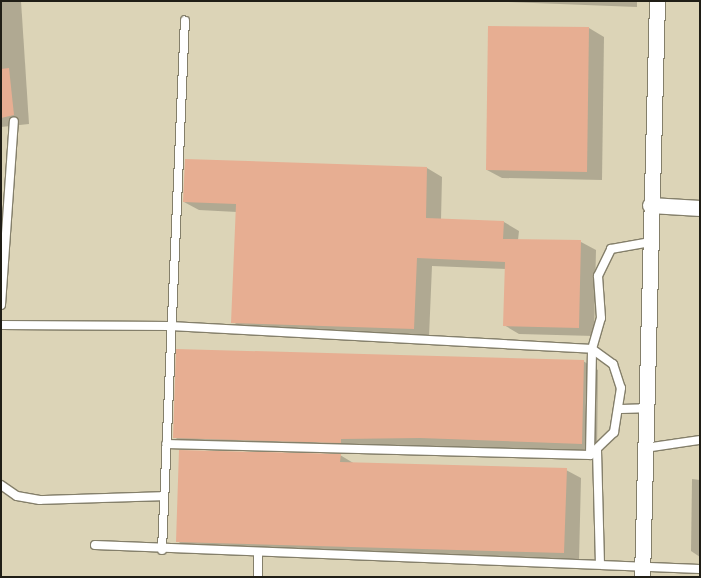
<!DOCTYPE html>
<html>
<head>
<meta charset="utf-8">
<style>
  body { margin:0 }
  #map { position:relative; width:701px; height:578px; overflow:hidden; background:#e5dfc9; font-family:"Noto Sans",sans-serif }
  div>[style] { position:absolute }
  [style*='--x'] { left:calc(var(--x)*1px); top:calc(var(--y)*1px); width:calc(var(--w)*1px); rotate:calc(var(--a)*1deg) }
  .built>* { inset:0; background:#dcd4b7 }
  .shadow>* { inset:0; background:#0003 }
  .building>* { inset:0; background:#e7ae92 }
  .roads { filter:drop-shadow(1px 0 #847f6a) drop-shadow(-1px 0 #847f6a) drop-shadow(0 1px #847f6a) drop-shadow(0 -1px #847f6a) }
  .lane>* { height:8px; margin:-4px; padding:0 4px; transform-origin:4px; border-radius:4px; background:#fff }
  .street>* { height:15px; margin:-7.5px; padding:0 7.5px; transform-origin:7.5px; border-radius:7.5px; background:#fff }
  span { translate:-50% -50%; white-space:nowrap; text-align:center; line-height:1.15; -webkit-text-stroke:5px #e5dfc9; paint-order:stroke }
  .frame { position:absolute; inset:0; border:2px solid #201e16; pointer-events:none }
</style>
</head>
<body>
<div id="map">
  <div class="built">
    <i style="clip-path:polygon(1px 1px,700px 1px,700px 577px,1px 577px)"></i>
  </div>
  <div class="shadow">
    <i style="clip-path:polygon(1px 1px,21px 1px,29px 124px,1px 127px)"></i>
    <i style="clip-path:polygon(481px 1px,637px 1px,637px 7px)"></i>
    <i style="clip-path:polygon(589px 28px,604px 37px,602px 180px,502px 178px,487px 170px)"></i>
    <i style="clip-path:polygon(186px 160px,427px 168px,442px 177px,441px 220px,504px 222px,519px 231px,518px 240px,581px 242px,596px 250px,594px 336px,519px 334px,504px 325px,506px 269px,432px 266px,429px 337px,248px 331px,233px 322px,237px 212px,199px 210px,184px 202px)"></i>
    <i style="clip-path:polygon(583px 361px,598px 370px,597px 452px,436px 446px,189px 446px,174px 437px)"></i>
    <i style="clip-path:polygon(340px 455px,355px 464px,566px 470px,581px 478px,579px 561px,192px 550px,177px 541px)"></i>
    <i style="clip-path:polygon(692px 479px,700px 480px,700px 557px,691px 551px)"></i>
  </div>
  <div class="building">
    <i style="clip-path:polygon(488px 26px,589px 27px,587px 172px,486px 170px)"></i>
    <i style="clip-path:polygon(9px 68px,14px 115px,1px 118px,1px 69px)"></i>
    <i style="clip-path:polygon(185px 159px,427px 167px,426px 218px,504px 221px,503px 239px,581px 240px,579px 328px,503px 326px,505px 262px,417px 258px,414px 329px,231px 323px,236px 204px,183px 202px)"></i>
    <i style="clip-path:polygon(176px 349px,584px 360px,582px 444px,420px 438px,341px 439px,341px 443px,173px 438px)"></i>
    <i style="clip-path:polygon(179px 450px,341px 454px,340px 462px,567px 468px,564px 553px,176px 542px)"></i>
  </div>
  <div class="roads">
    <div class="lane">
      <i style="--x:1;--y:305;--w:184;--a:-86"></i>
      <i style="--x:1;--y:325;--w:169;--a:0.3"></i>
      <i style="--x:170;--y:326;--w:423;--a:3.1"></i>
      <i style="--x:592;--y:349;--w:26;--a:36"></i>
      <i style="--x:613;--y:364;--w:25;--a:72"></i>
      <i style="--x:621;--y:388;--w:45;--a:99"></i>
      <i style="--x:614;--y:432;--w:33;--a:136"></i>
      <i style="--x:590;--y:455;--w:424;--a:-178.5"></i>
      <i style="--x:621;--y:409;--w:25;--a:-2"></i>
      <i style="--x:645;--y:448;--w:56;--a:-8.3"></i>
      <i style="--x:597;--y:450;--w:112;--a:88.5"></i>
      <i style="--x:590;--y:455;--w:106;--a:-88.9"></i>
      <i style="--x:592;--y:349;--w:32;--a:-74"></i>
      <i style="--x:601;--y:318;--w:42;--a:-94.1"></i>
      <i style="--x:598;--y:276;--w:30;--a:-64"></i>
      <i style="--x:611;--y:249;--w:40;--a:-10"></i>
      <i style="--x:1;--y:485;--w:19;--a:35"></i>
      <i style="--x:17;--y:496;--w:23;--a:10"></i>
      <i style="--x:40;--y:500;--w:124;--a:-1.8"></i>
      <i style="--x:95;--y:545;--w:605;--a:2.27"></i>
      <i style="--x:162;--y:550;--w:530;--a:-87.52"></i>
      <i style="--x:258;--y:577;--w:24;--a:-90"></i>
    </div>
    <div class="street">
      <i style="--x:650;--y:205;--w:50;--a:3.4"></i>
      <i style="--x:642;--y:577;--w:576;--a:-88.51"></i>
    </div>
  </div>
  <div class="frame"></div>
</div>
</body>
</html>
